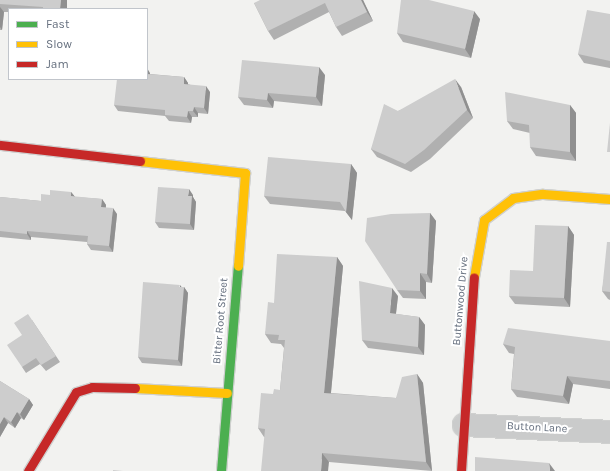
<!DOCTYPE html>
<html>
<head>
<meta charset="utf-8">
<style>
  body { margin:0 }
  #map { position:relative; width:610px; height:471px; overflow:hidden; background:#f2f2f0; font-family:Karla,sans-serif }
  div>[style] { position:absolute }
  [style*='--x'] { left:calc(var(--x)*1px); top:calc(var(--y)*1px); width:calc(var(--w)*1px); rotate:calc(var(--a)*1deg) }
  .roads { filter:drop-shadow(1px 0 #cfd0cf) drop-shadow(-1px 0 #cfd0cf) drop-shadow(0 1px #cfd0cf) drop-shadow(0 -1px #cfd0cf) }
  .street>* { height:22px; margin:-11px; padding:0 11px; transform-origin:11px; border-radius:11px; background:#cacbcb }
  .fast>* { height:9px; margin:-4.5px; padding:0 4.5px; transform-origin:4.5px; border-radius:4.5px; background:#4caf50 }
  .slow>* { height:9px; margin:-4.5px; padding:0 4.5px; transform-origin:4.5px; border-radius:4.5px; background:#ffc107 }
  .jam>* { height:9px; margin:-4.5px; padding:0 4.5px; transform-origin:4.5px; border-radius:4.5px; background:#c62828 }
  .wall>* { inset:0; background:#b0b0b0 }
  .shaded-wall>* { inset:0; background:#909090 }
  .building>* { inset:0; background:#cdcdcd }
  span { translate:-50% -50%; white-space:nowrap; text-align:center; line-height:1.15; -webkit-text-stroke:4px #fff; paint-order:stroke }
  .street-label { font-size:11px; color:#656f7e }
  .legend { position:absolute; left:8px; top:8px; width:140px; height:72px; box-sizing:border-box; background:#fff; border:1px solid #c1c5cb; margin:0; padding:5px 7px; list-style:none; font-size:12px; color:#656f7e }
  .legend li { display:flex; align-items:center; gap:8px; height:20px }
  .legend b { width:20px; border:1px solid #c1c5cb }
</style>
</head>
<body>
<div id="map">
  <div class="roads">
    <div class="street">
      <i style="--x:464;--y:425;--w:146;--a:2.7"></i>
    </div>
    <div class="fast">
      <i style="--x:221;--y:471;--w:206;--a:-85.3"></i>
    </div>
    <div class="slow">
      <i style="--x:140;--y:161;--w:106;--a:6.5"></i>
      <i style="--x:245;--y:173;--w:93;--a:94.3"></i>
      <i style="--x:474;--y:277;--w:58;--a:-80"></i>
      <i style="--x:484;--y:220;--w:36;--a:-37"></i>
      <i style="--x:513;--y:198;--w:30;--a:-8"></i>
      <i style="--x:543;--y:194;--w:67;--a:4.3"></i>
      <i style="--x:135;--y:388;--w:92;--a:3.1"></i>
    </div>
    <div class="jam">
      <i style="--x:0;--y:145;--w:141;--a:6.5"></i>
      <i style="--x:28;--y:471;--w:92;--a:-58.7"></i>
      <i style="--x:76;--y:392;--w:17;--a:-17"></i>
      <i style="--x:92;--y:387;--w:43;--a:1.3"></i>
      <i style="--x:461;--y:471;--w:194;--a:-86.2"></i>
    </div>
  </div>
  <div class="wall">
    <i style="clip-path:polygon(0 0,67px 0,67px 9px,9px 9px,9px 12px,4px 12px,2px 30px,0 30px)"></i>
    <i style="clip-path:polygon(363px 0,373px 21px,342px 36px,336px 27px,329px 12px,274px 40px,268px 31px,254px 3px)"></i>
    <i style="clip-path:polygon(610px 14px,610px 68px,584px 63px,578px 54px)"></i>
    <i style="clip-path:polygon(480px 19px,471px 58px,403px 42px,397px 33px)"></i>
    <i style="clip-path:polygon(150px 73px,150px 74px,184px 77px,188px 83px,188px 84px,210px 92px,208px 114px,198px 113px,198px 117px,192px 117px,191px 123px,169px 121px,165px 116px,118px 111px,114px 105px)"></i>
    <i style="clip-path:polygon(325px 75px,322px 106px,274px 101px,273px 108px,244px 105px,238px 97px)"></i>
    <i style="clip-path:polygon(461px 87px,473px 118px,430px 159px,411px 172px,377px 157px,371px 149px,398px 111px)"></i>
    <i style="clip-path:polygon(570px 105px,576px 113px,576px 161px,536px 156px,530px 147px,530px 133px,513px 129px,507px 121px)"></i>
    <i style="clip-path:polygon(351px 164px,357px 173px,352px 220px,345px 211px,270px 204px,264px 196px)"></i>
    <i style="clip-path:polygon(71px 192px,75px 197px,102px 199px,106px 205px,106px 208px,117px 214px,113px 252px,91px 250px,87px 244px,87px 242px,31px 237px,31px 240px,0 237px,0 197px,41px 201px,50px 195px)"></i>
    <i style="clip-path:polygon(193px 195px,193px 197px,196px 202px,194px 230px,159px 228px,155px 222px)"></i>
    <i style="clip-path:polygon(430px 213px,436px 221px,432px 283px,426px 282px,426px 299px,403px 298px,397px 290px)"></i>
    <i style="clip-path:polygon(568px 226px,574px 235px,570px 307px,515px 304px,509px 296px,533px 271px)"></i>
    <i style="clip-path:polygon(610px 242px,610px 300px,608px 299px,602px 291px)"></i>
    <i style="clip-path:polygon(337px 257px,343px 266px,331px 393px,396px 398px,417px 374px,423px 383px,432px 471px,329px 462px,264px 437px,258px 428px,273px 394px,280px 390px,284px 348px,281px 344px,271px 343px,265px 334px,274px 303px)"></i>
    <i style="clip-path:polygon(184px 287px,188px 293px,182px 366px,142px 363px,138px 357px)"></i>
    <i style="clip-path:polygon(398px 296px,396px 314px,419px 317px,425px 325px,424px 355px,368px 348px,362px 340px)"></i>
    <i style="clip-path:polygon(32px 320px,60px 362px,46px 371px,40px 364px,26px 373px,22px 367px,22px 335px)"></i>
    <i style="clip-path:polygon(610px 341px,610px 389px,573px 384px,569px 404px,517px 397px,511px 389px,514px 354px,509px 353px,503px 344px)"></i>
    <i style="clip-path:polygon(0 381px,29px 399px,33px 405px,24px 420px,21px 418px,15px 428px,8px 423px,0 437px)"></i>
  </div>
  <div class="shaded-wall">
    <i style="clip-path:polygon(61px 0,67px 0,67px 9px,60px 9px)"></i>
    <i style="clip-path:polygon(361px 0,363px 0,373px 21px,367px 12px)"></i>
    <i style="clip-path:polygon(0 7px,4px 12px,2px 30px,0 27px)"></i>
    <i style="clip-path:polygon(474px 11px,480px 19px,471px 58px,465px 49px)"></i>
    <i style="clip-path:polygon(319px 67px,325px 75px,322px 106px,316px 97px)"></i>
    <i style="clip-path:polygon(147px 68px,150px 73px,150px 80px,147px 76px)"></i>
    <i style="clip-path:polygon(184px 77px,188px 83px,188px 90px,184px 84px)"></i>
    <i style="clip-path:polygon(455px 79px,461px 87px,473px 118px,467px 110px)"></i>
    <i style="clip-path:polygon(206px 86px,210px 92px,208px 114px,204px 108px)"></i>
    <i style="clip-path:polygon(268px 93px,274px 101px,273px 108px,267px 100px)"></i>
    <i style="clip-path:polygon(570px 105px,576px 113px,576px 161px,570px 152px)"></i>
    <i style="clip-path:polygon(194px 107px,198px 113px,198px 117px,193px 111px)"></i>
    <i style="clip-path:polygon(188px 111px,192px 117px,191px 123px,187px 117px)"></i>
    <i style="clip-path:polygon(351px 164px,357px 173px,352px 220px,346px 212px)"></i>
    <i style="clip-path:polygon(189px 189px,193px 195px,193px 197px,196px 202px,194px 230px,190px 224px,188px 196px)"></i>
    <i style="clip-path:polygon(71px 192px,76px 198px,71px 196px)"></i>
    <i style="clip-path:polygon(102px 199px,106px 205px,105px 213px,101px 207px)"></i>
    <i style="clip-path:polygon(113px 208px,117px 214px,113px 252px,109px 246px)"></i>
    <i style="clip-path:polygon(430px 213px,436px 221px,432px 283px,427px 274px)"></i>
    <i style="clip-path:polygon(568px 226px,574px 235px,570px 307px,564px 298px)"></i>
    <i style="clip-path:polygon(27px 231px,31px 237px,31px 240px,27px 234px)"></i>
    <i style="clip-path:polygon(337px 257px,343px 266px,330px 402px,324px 393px)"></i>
    <i style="clip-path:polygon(420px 273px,426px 282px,426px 299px,420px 291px)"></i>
    <i style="clip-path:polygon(180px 285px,184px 290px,184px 287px,188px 293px,182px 366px,178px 360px)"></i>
    <i style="clip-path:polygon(392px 288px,398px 296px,395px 321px,390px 313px)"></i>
    <i style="clip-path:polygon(419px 317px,425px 325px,424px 355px,418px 347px)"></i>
    <i style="clip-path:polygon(417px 374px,423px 383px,432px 471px,426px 462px)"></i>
    <i style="clip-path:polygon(567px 376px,573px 384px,569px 404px,563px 396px)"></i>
    <i style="clip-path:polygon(29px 399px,33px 405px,24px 420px,20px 414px)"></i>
    <i style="clip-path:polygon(17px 412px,21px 418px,15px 428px,11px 422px)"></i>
    <i style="clip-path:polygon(4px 417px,8px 423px,0 437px,0 424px)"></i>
    <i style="clip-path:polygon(322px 453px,329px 462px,328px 471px,321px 471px)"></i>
    <i style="clip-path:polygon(549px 463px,555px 471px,550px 471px)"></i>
  </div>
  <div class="building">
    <i style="clip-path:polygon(0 0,61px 0,60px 9px,43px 9px,43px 7px,0 4px)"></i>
    <i style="clip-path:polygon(260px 0,361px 0,367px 12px,336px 27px,325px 3px,268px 31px,254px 3px)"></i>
    <i style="clip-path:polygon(401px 0,429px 0,474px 11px,465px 49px,397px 33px)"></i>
    <i style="clip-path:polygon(587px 10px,610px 14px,610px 61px,578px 54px)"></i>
    <i style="clip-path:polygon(242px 60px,319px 67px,316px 97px,268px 93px,267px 100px,238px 97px)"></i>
    <i style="clip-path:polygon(147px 74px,184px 77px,184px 84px,206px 86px,204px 108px,194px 107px,193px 111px,188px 111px,187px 117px,165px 115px,165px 110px,114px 105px,117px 79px,147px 79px)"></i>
    <i style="clip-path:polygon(455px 79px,467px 110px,424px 150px,405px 164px,371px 149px,384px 104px,398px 111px)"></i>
    <i style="clip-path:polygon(505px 92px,570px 105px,570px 152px,530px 147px,529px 125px,507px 121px)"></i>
    <i style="clip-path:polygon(610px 123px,610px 152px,607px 152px)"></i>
    <i style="clip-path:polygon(268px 157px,351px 164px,346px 212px,340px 202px,264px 196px)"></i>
    <i style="clip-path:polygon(158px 187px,189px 189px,188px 196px,192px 196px,190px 224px,155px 222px)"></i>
    <i style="clip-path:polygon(50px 190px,71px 192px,71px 196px,102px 199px,101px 207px,113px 208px,109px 246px,87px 244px,88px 236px,27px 231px,27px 234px,0 231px,0 197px,41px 201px,41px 194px,50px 195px)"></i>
    <i style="clip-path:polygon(430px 213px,427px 274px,420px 273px,420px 291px,397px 290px,365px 241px,367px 218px,391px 214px)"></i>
    <i style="clip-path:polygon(535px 225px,568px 226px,564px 298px,509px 296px,510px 270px,533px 271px)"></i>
    <i style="clip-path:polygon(607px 242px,610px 242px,610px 292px,602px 291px)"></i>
    <i style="clip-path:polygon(277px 254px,337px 257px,324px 393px,396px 398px,402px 377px,417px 374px,426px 462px,322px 453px,321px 471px,261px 471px,265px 429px,258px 428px,261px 393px,273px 394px,274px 389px,280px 390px,285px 340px,278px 340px,279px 335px,265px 334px,268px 302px,274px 303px)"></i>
    <i style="clip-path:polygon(359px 281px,392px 288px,390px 313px,419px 317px,418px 347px,362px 340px)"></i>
    <i style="clip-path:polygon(143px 282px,180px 285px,179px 287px,184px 287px,178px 360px,138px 357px)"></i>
    <i style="clip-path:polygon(28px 314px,56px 356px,41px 365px,36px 358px,22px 367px,7px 345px,22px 335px,14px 323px)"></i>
    <i style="clip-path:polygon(508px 328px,610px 341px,610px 381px,567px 376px,563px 396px,511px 389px,515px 347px,503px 344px)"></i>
    <i style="clip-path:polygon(0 381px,29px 399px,20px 414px,17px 412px,11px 422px,4px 417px,0 424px)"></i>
    <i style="clip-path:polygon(475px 457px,549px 463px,550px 471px,475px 471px)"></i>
    <i style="clip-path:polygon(113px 470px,123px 471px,113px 471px)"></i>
  </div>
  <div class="street-label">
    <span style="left:461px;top:301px;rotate:-85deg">Buttonwood Drive</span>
    <span style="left:221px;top:321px;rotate:-85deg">Bitter Root Street</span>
    <span style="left:537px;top:428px;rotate:3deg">Button Lane</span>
  </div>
  <ul class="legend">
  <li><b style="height:5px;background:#4caf50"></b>Fast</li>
  <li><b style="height:5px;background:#ffc107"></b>Slow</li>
  <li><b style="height:5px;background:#c62828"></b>Jam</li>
  </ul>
</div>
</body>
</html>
